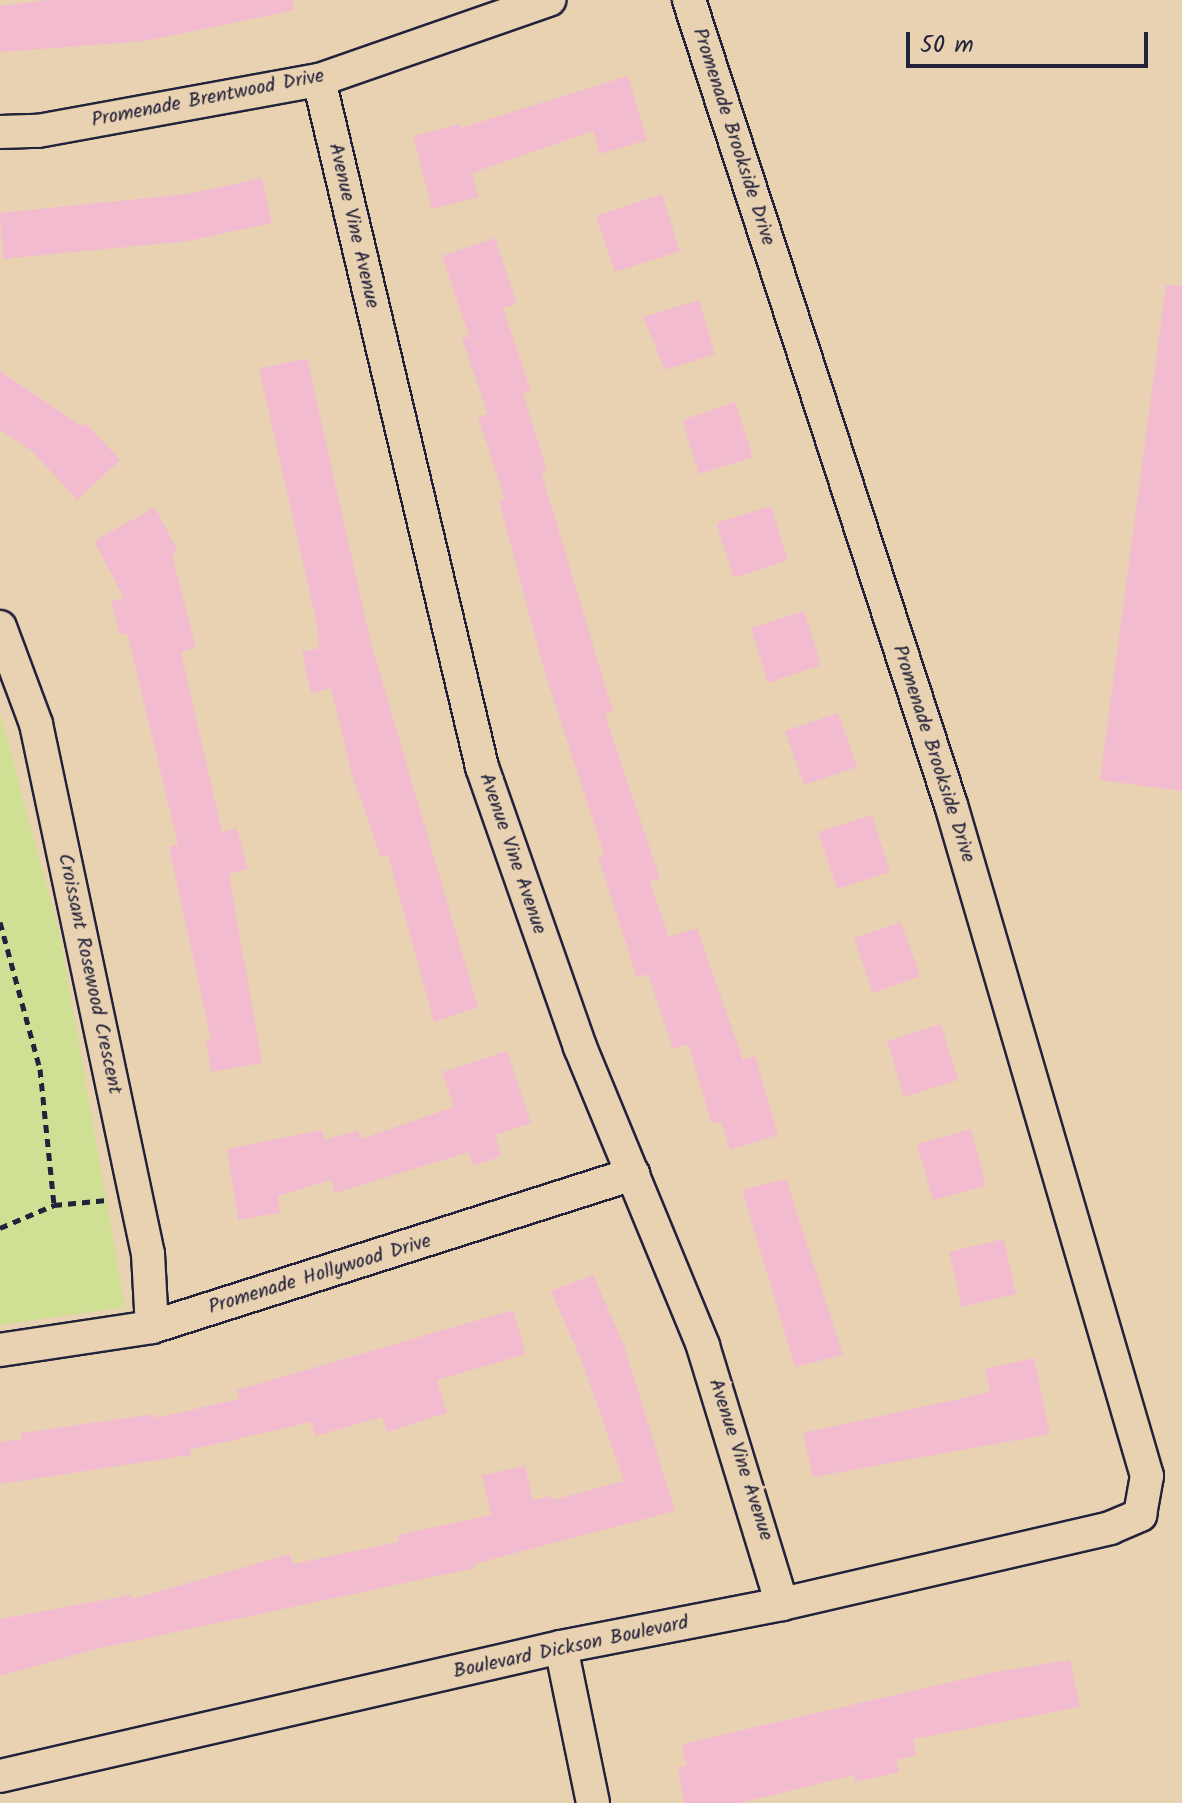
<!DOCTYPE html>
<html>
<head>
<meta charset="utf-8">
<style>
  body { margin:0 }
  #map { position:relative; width:1182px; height:1803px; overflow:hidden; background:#e9d2b2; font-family:Kalam,sans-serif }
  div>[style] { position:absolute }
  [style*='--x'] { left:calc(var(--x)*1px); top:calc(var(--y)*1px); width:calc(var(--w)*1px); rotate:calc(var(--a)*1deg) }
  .green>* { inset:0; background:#cfdf93 }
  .building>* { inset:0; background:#f3bbd0 }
  .path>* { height:5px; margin-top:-2.5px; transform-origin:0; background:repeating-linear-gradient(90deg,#22223b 0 8px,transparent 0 14px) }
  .roads { filter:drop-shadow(2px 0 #22223b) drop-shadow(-2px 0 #22223b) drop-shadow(0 2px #22223b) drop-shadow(0 -2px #22223b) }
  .street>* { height:32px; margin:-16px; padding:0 16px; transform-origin:16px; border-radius:16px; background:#e9d2b2 }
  span { translate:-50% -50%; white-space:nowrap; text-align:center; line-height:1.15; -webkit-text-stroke:7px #e9d2b2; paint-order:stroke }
  .street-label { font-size:20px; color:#22223b }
  .scale { position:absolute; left:906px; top:32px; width:242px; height:36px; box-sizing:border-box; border:4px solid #22223b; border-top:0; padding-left:10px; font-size:24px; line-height:28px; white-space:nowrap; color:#22223b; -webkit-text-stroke:6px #e9d2b2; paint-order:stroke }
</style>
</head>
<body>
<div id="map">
  <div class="green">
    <i style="clip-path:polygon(0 714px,59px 931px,125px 1307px,0 1325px)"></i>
  </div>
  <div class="building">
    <i style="clip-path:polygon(48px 0,293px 0,294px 10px,146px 41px,0 52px,0 6px)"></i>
    <i style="clip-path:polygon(628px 76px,647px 140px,600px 154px,593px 131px,472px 173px,478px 197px,432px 209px,413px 136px,460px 124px,461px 128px)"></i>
    <i style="clip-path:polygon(262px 178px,272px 223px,188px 241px,3px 259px,0 213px,188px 194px)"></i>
    <i style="clip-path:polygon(662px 194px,680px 251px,615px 272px,596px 216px)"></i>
    <i style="clip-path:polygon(495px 238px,517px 304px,503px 308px,531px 391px,523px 394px,547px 469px,541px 471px,613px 712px,605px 714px,660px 878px,650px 881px,669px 937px,697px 928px,743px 1060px,755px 1056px,778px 1135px,730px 1150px,721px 1121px,712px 1124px,688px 1044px,673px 1049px,648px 974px,637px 978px,598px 856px,604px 854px,544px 670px,499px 501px,505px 500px,478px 417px,488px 414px,462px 339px,469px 336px,442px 256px)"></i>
    <i style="clip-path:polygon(1166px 285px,1182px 286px,1182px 791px,1100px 780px)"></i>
    <i style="clip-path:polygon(699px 300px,715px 354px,665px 370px,643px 317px)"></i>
    <i style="clip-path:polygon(307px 358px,371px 643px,478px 1007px,434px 1022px,388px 855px,381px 857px,352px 775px,331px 688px,311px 693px,302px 652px,319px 648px,317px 624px,259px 369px)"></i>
    <i style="clip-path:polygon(0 371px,82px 426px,86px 423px,120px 460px,77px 500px,31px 450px,0 430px)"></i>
    <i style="clip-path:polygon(735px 402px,753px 457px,699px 474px,682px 420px)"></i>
    <i style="clip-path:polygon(771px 506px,788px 560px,734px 578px,716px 523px)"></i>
    <i style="clip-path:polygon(155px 507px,178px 552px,172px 555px,196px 648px,181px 652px,222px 832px,237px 828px,248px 869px,229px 874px,262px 1063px,211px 1072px,206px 1040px,211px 1039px,169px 847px,178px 844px,127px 633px,120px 635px,111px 601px,124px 598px,94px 541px)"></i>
    <i style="clip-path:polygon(804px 611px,821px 665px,768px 683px,751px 628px)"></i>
    <i style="clip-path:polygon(838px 713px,857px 767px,804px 785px,785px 731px)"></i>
    <i style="clip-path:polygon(872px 815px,890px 872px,837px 889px,818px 832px)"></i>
    <i style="clip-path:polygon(901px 922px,920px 976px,873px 993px,854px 938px)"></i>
    <i style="clip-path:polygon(941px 1024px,958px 1080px,904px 1097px,887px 1041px)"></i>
    <i style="clip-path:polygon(507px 1051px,531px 1123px,495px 1135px,502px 1156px,473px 1166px,469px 1152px,335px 1193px,331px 1180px,278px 1196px,280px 1213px,238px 1220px,227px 1149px,322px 1130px,325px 1140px,358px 1130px,361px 1139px,454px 1107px,442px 1072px)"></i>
    <i style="clip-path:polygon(971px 1129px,986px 1186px,933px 1200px,917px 1144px)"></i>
    <i style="clip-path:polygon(786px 1179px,843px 1355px,795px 1367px,742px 1190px)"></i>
    <i style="clip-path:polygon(1004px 1239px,1016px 1294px,962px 1307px,949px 1252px)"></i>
    <i style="clip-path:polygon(593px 1275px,624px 1345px,675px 1511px,474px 1564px,475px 1568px,96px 1649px,0 1676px,0 1619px,131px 1595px,132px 1599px,290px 1554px,293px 1564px,399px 1542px,398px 1535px,491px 1515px,482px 1475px,525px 1466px,533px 1500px,552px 1496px,553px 1500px,624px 1481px,582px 1362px,551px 1291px)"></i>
    <i style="clip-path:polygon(513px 1310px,526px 1354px,437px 1380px,447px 1413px,387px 1432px,382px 1417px,315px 1436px,311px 1422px,190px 1450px,191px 1455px,0 1484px,0 1442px,22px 1439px,21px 1433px,154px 1414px,155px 1418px,239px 1399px,237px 1390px)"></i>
    <i style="clip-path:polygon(1034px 1358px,1050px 1434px,813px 1477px,803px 1433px,990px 1392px,985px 1369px)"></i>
    <i style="clip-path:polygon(1070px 1660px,1080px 1707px,913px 1739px,917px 1755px,896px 1760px,899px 1772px,855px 1782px,854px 1775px,740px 1803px,684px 1803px,678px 1767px,686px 1766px,682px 1744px,990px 1673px)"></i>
  </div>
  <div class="path">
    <i style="--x:0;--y:922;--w:152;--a:74.8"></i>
    <i style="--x:40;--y:1069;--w:137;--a:84.1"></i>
    <i style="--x:0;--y:1228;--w:59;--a:-23.1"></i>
    <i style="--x:54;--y:1205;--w:53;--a:-5.4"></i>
  </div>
  <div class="roads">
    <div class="street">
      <i style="--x:319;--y:80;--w:706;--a:76.65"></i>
      <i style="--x:482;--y:767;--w:297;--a:70.7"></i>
      <i style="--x:580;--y:1047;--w:323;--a:67.6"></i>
      <i style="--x:703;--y:1346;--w:270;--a:73"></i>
      <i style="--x:0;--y:132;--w:38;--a:-2"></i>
      <i style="--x:38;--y:131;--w:286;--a:-10.3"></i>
      <i style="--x:319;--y:80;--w:244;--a:-19.2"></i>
      <i style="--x:0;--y:627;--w:103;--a:69.6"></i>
      <i style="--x:36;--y:724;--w:542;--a:78.07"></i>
      <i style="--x:148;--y:1254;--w:73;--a:86.9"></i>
      <i style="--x:0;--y:1350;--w:154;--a:-8.6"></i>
      <i style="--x:152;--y:1327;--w:505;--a:-17.65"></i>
      <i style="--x:561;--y:1647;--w:159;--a:78.4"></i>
      <i style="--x:0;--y:1776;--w:576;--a:-12.95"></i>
      <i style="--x:561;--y:1647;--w:225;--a:-11"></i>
      <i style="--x:782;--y:1604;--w:337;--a:-13"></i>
      <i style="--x:1110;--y:1528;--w:33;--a:-23"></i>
      <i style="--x:1140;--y:1515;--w:40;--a:-80"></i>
      <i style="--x:1147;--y:1476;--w:699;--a:-106.28"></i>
      <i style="--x:951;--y:805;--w:847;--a:-108.03"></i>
    </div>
  </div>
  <div class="street-label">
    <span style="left:208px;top:99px;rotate:-11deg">Promenade Brentwood Drive</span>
    <span style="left:733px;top:137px;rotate:72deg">Promenade Brookside Drive</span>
    <span style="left:353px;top:226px;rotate:77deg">Avenue Vine Avenue</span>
    <span style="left:933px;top:754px;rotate:72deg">Promenade Brookside Drive</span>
    <span style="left:512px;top:854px;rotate:71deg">Avenue Vine Avenue</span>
    <span style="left:89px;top:974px;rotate:78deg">Croissant Rosewood Crescent</span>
    <span style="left:320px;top:1275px;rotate:-17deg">Promenade Hollywood Drive</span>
    <span style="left:740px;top:1460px;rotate:72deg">Avenue Vine Avenue</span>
    <span style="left:571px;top:1648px;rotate:-12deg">Boulevard Dickson Boulevard</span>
  </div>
  <div class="scale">50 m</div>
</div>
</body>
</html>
